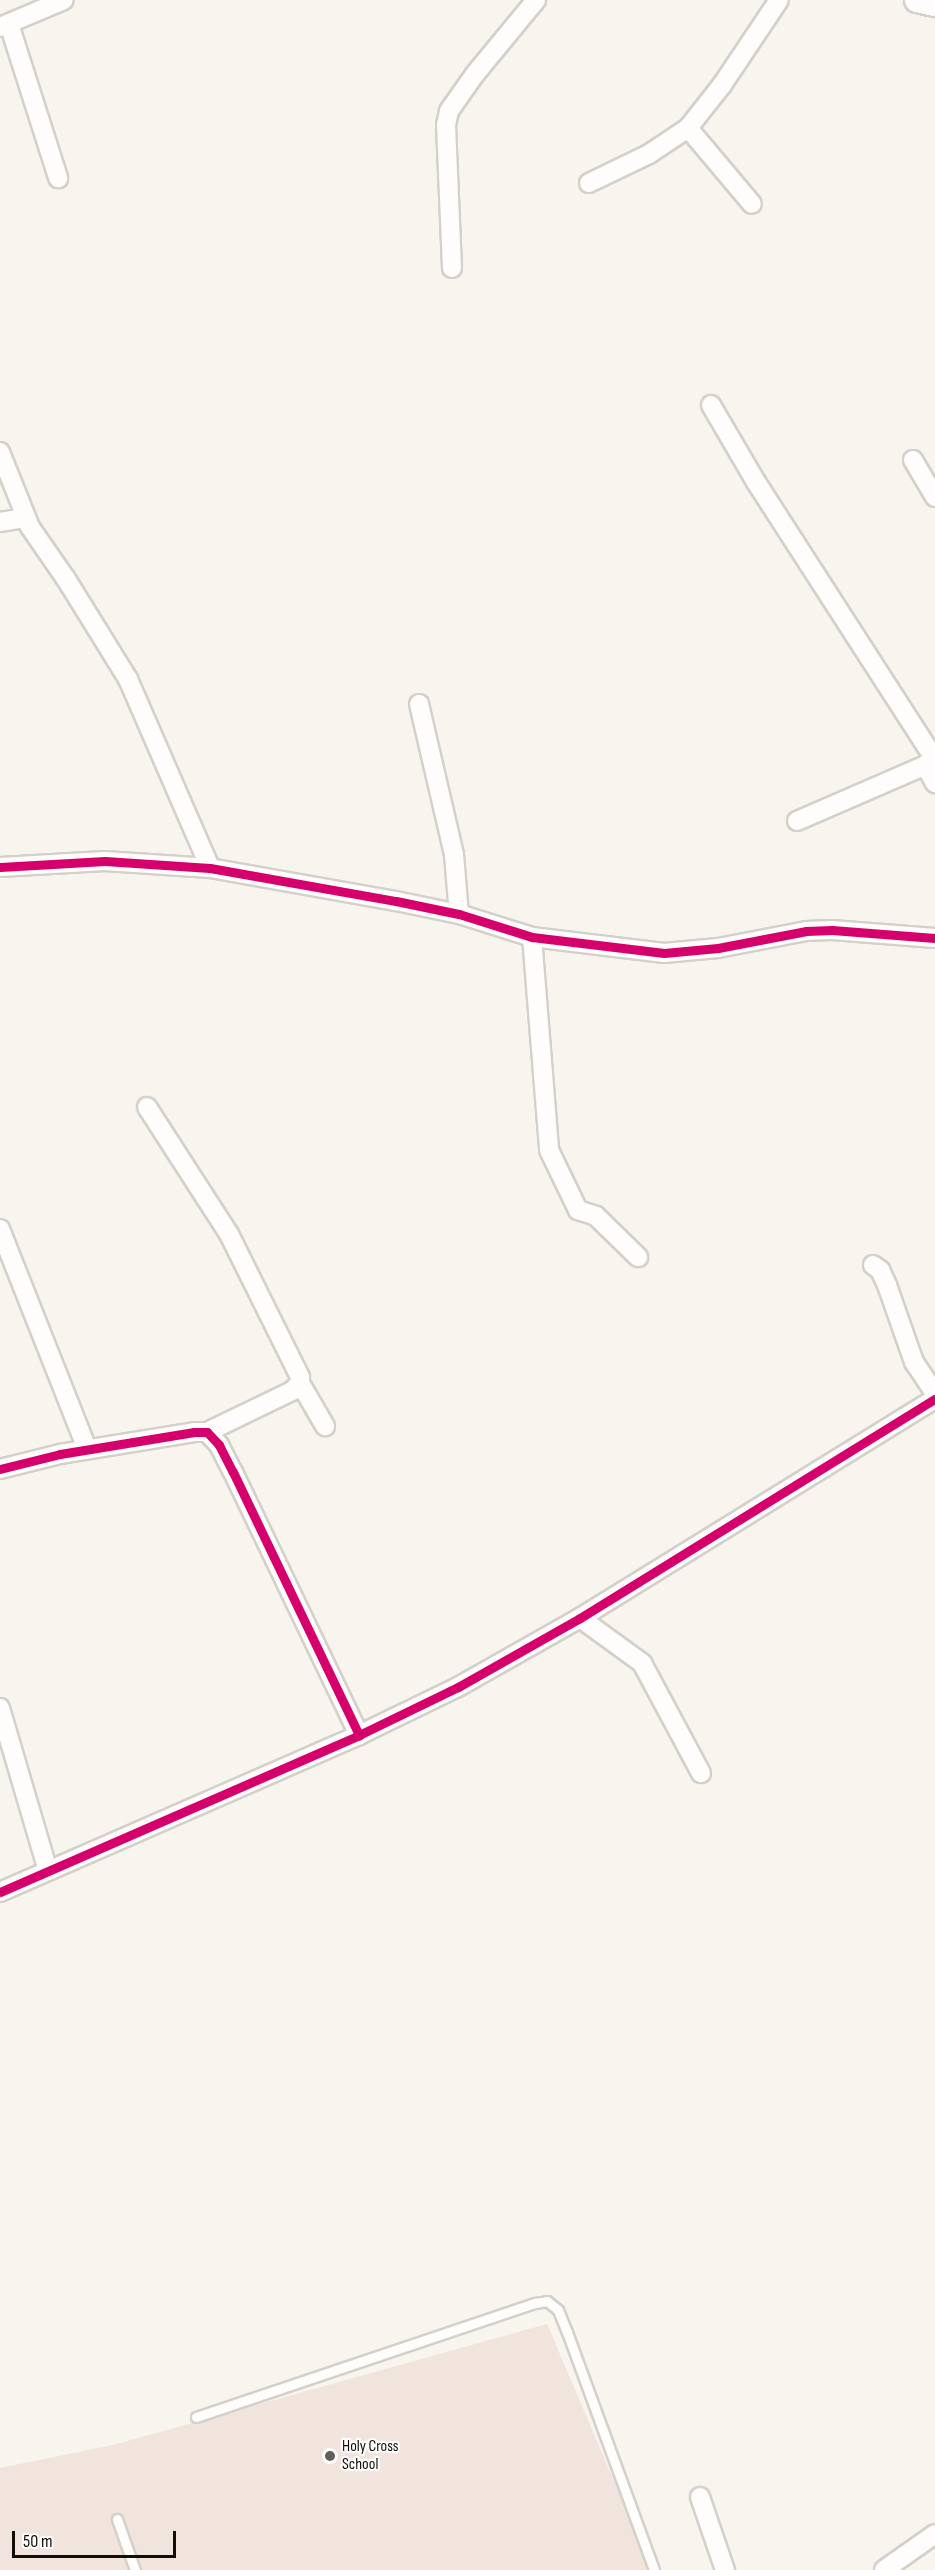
<!DOCTYPE html>
<html>
<head>
<meta charset="utf-8">
<style>
  body { margin:0 }
  #map { position:relative; width:935px; height:2570px; overflow:hidden; background:#f8f4ee; font-family:"Sofia Sans Condensed",sans-serif }
  div>[style] { position:absolute }
  [style*='--x'] { left:calc(var(--x)*1px); top:calc(var(--y)*1px); width:calc(var(--w)*1px); rotate:calc(var(--a)*1deg) }
  .education>* { inset:0; background:#f1e4dd }
  .roads { filter:drop-shadow(2px 0 #d4d0ca) drop-shadow(-2px 0 #d4d0ca) drop-shadow(0 2px #d4d0ca) drop-shadow(0 -2px #d4d0ca) }
  .lane>* { height:9px; margin:-4.5px; padding:0 4.5px; transform-origin:4.5px; border-radius:4.5px; background:#fefdfc }
  .street>* { height:18px; margin:-9px; padding:0 9px; transform-origin:9px; border-radius:9px; background:#fefdfc }
  .secondary>* { height:24px; margin:-12px; padding:0 12px; transform-origin:12px; border-radius:12px; background:#fefdfc }
  .cycleway>* { height:9px; margin:-4.5px; padding:0 4.5px; transform-origin:4.5px; border-radius:4.5px; background:#d6006c }
  .dots>* { width:16px; height:16px; translate:-50% -50%; box-sizing:border-box; border:3px solid #fff; border-radius:50% }
  span { translate:-50% -50%; white-space:nowrap; text-align:center; line-height:1.15; -webkit-text-stroke:4.5px #fff; paint-order:stroke }
  .poi-label { font-size:16px; color:#120e07 }
  .left { translate:0 -50%; text-align:left }
  .scale { position:absolute; left:12px; top:2531px; width:164px; height:27px; box-sizing:border-box; border:3px solid #120e07; border-top:0; padding-left:8px; font-size:18px; line-height:21px; white-space:nowrap; color:#120e07; -webkit-text-stroke:4px #fff; paint-order:stroke }
</style>
</head>
<body>
<div id="map">
  <div class="education">
    <i style="clip-path:polygon(547px 2324px,652px 2570px,0 2570px,0 2468px,113px 2445px)"></i>
  </div>
  <div class="roads">
    <div class="lane">
      <i style="--x:196;--y:2417;--w:358;--a:-18.6"></i>
      <i style="--x:535;--y:2303;--w:12;--a:-9"></i>
      <i style="--x:547;--y:2301;--w:14;--a:39"></i>
      <i style="--x:558;--y:2310;--w:24;--a:68"></i>
      <i style="--x:567;--y:2332;--w:253;--a:69.9"></i>
      <i style="--x:117;--y:2519;--w:54;--a:70.6"></i>
    </div>
    <div class="street">
      <i style="--x:9;--y:24;--w:162;--a:72.3"></i>
      <i style="--x:0;--y:27;--w:69;--a:-22.9"></i>
      <i style="--x:688;--y:128;--w:99;--a:49.9"></i>
      <i style="--x:589;--y:183;--w:67;--a:-25.8"></i>
      <i style="--x:649;--y:154;--w:47;--a:-33.7"></i>
      <i style="--x:688;--y:128;--w:55;--a:-51.7"></i>
      <i style="--x:722;--y:85;--w:102;--a:-56.2"></i>
      <i style="--x:452;--y:268;--w:143;--a:-92.4"></i>
      <i style="--x:446;--y:125;--w:14;--a:-78"></i>
      <i style="--x:449;--y:111;--w:45;--a:-54.9"></i>
      <i style="--x:475;--y:74;--w:96;--a:-50.5"></i>
      <i style="--x:711;--y:405;--w:89;--a:59.7"></i>
      <i style="--x:756;--y:482;--w:331;--a:57.2"></i>
      <i style="--x:0;--y:452;--w:81;--a:68.2"></i>
      <i style="--x:30;--y:527;--w:63;--a:55.3"></i>
      <i style="--x:66;--y:579;--w:118;--a:58.2"></i>
      <i style="--x:128;--y:679;--w:206;--a:66.5"></i>
      <i style="--x:913;--y:460;--w:43;--a:59.3"></i>
      <i style="--x:0;--y:522;--w:26;--a:-9"></i>
      <i style="--x:419;--y:704;--w:155;--a:76.9"></i>
      <i style="--x:454;--y:855;--w:59;--a:85.2"></i>
      <i style="--x:925;--y:765;--w:21;--a:61"></i>
      <i style="--x:797;--y:821;--w:150;--a:-23.5"></i>
      <i style="--x:0;--y:867;--w:105;--a:-3.3"></i>
      <i style="--x:105;--y:861;--w:105;--a:3.8"></i>
      <i style="--x:210;--y:868;--w:189;--a:10.1"></i>
      <i style="--x:396;--y:901;--w:64;--a:11.7"></i>
      <i style="--x:459;--y:914;--w:77;--a:17.5"></i>
      <i style="--x:532;--y:937;--w:133;--a:6.9"></i>
      <i style="--x:664;--y:953;--w:54;--a:-5.3"></i>
      <i style="--x:718;--y:948;--w:90;--a:-10.9"></i>
      <i style="--x:806;--y:931;--w:26;--a:-2"></i>
      <i style="--x:832;--y:930;--w:103;--a:4.4"></i>
      <i style="--x:532;--y:937;--w:214;--a:85.4"></i>
      <i style="--x:549;--y:1150;--w:67;--a:64.2"></i>
      <i style="--x:578;--y:1210;--w:19;--a:18"></i>
      <i style="--x:596;--y:1216;--w:59;--a:44.3"></i>
      <i style="--x:147;--y:1107;--w:151;--a:57.2"></i>
      <i style="--x:229;--y:1234;--w:160;--a:63.6"></i>
      <i style="--x:300;--y:1377;--w:6;--a:90"></i>
      <i style="--x:300;--y:1383;--w:11;--a:135"></i>
      <i style="--x:292;--y:1391;--w:94;--a:154.2"></i>
      <i style="--x:0;--y:1229;--w:237;--a:68.4"></i>
      <i style="--x:873;--y:1265;--w:9;--a:36"></i>
      <i style="--x:880;--y:1270;--w:17;--a:65"></i>
      <i style="--x:887;--y:1285;--w:82;--a:70.7"></i>
      <i style="--x:914;--y:1362;--w:37;--a:56"></i>
      <i style="--x:300;--y:1383;--w:50;--a:59.8"></i>
      <i style="--x:0;--y:1469;--w:62;--a:-14"></i>
      <i style="--x:60;--y:1454;--w:136;--a:-9.3"></i>
      <i style="--x:194;--y:1432;--w:13;--a:0"></i>
      <i style="--x:207;--y:1432;--w:18;--a:47"></i>
      <i style="--x:219;--y:1445;--w:30;--a:63"></i>
      <i style="--x:233;--y:1472;--w:292;--a:64.4"></i>
      <i style="--x:580;--y:1618;--w:77;--a:36"></i>
      <i style="--x:642;--y:1663;--w:125;--a:61.8"></i>
      <i style="--x:0;--y:1708;--w:170;--a:73.6"></i>
      <i style="--x:0;--y:1892;--w:392;--a:-23.6"></i>
      <i style="--x:359;--y:1735;--w:110;--a:-25.9"></i>
      <i style="--x:458;--y:1687;--w:140;--a:-29.5"></i>
      <i style="--x:580;--y:1618;--w:417;--a:-31.7"></i>
      <i style="--x:700;--y:2497;--w:77;--a:71.1"></i>
      <i style="--x:884;--y:2570;--w:62;--a:-35.2"></i>
    </div>
    <div class="secondary">
      <i style="--x:917;--y:0;--w:18;--a:13"></i>
    </div>
  </div>
  <div class="cycleway">
    <i style="--x:0;--y:867;--w:105;--a:-3.3"></i>
    <i style="--x:105;--y:861;--w:105;--a:3.8"></i>
    <i style="--x:210;--y:868;--w:189;--a:10.1"></i>
    <i style="--x:396;--y:901;--w:64;--a:11.7"></i>
    <i style="--x:459;--y:914;--w:77;--a:17.5"></i>
    <i style="--x:532;--y:937;--w:133;--a:6.9"></i>
    <i style="--x:664;--y:953;--w:54;--a:-5.3"></i>
    <i style="--x:718;--y:948;--w:90;--a:-10.9"></i>
    <i style="--x:806;--y:931;--w:26;--a:-2"></i>
    <i style="--x:832;--y:930;--w:103;--a:4.4"></i>
    <i style="--x:0;--y:1469;--w:62;--a:-14"></i>
    <i style="--x:60;--y:1454;--w:136;--a:-9.3"></i>
    <i style="--x:194;--y:1432;--w:13;--a:0"></i>
    <i style="--x:207;--y:1432;--w:18;--a:47"></i>
    <i style="--x:219;--y:1445;--w:30;--a:63"></i>
    <i style="--x:233;--y:1472;--w:292;--a:64.4"></i>
    <i style="--x:0;--y:1892;--w:392;--a:-23.6"></i>
    <i style="--x:359;--y:1735;--w:110;--a:-25.9"></i>
    <i style="--x:458;--y:1687;--w:140;--a:-29.5"></i>
    <i style="--x:580;--y:1618;--w:417;--a:-31.7"></i>
  </div>
  <div class="dots">
    <i style="left:330px;top:2456px;background:#625e58"></i>
  </div>
  <div class="poi-label">
    <span class="left" style="left:342px;top:2456px">Holy Cross<br>School</span>
  </div>
  <div class="scale">50 m</div>
</div>
</body>
</html>
